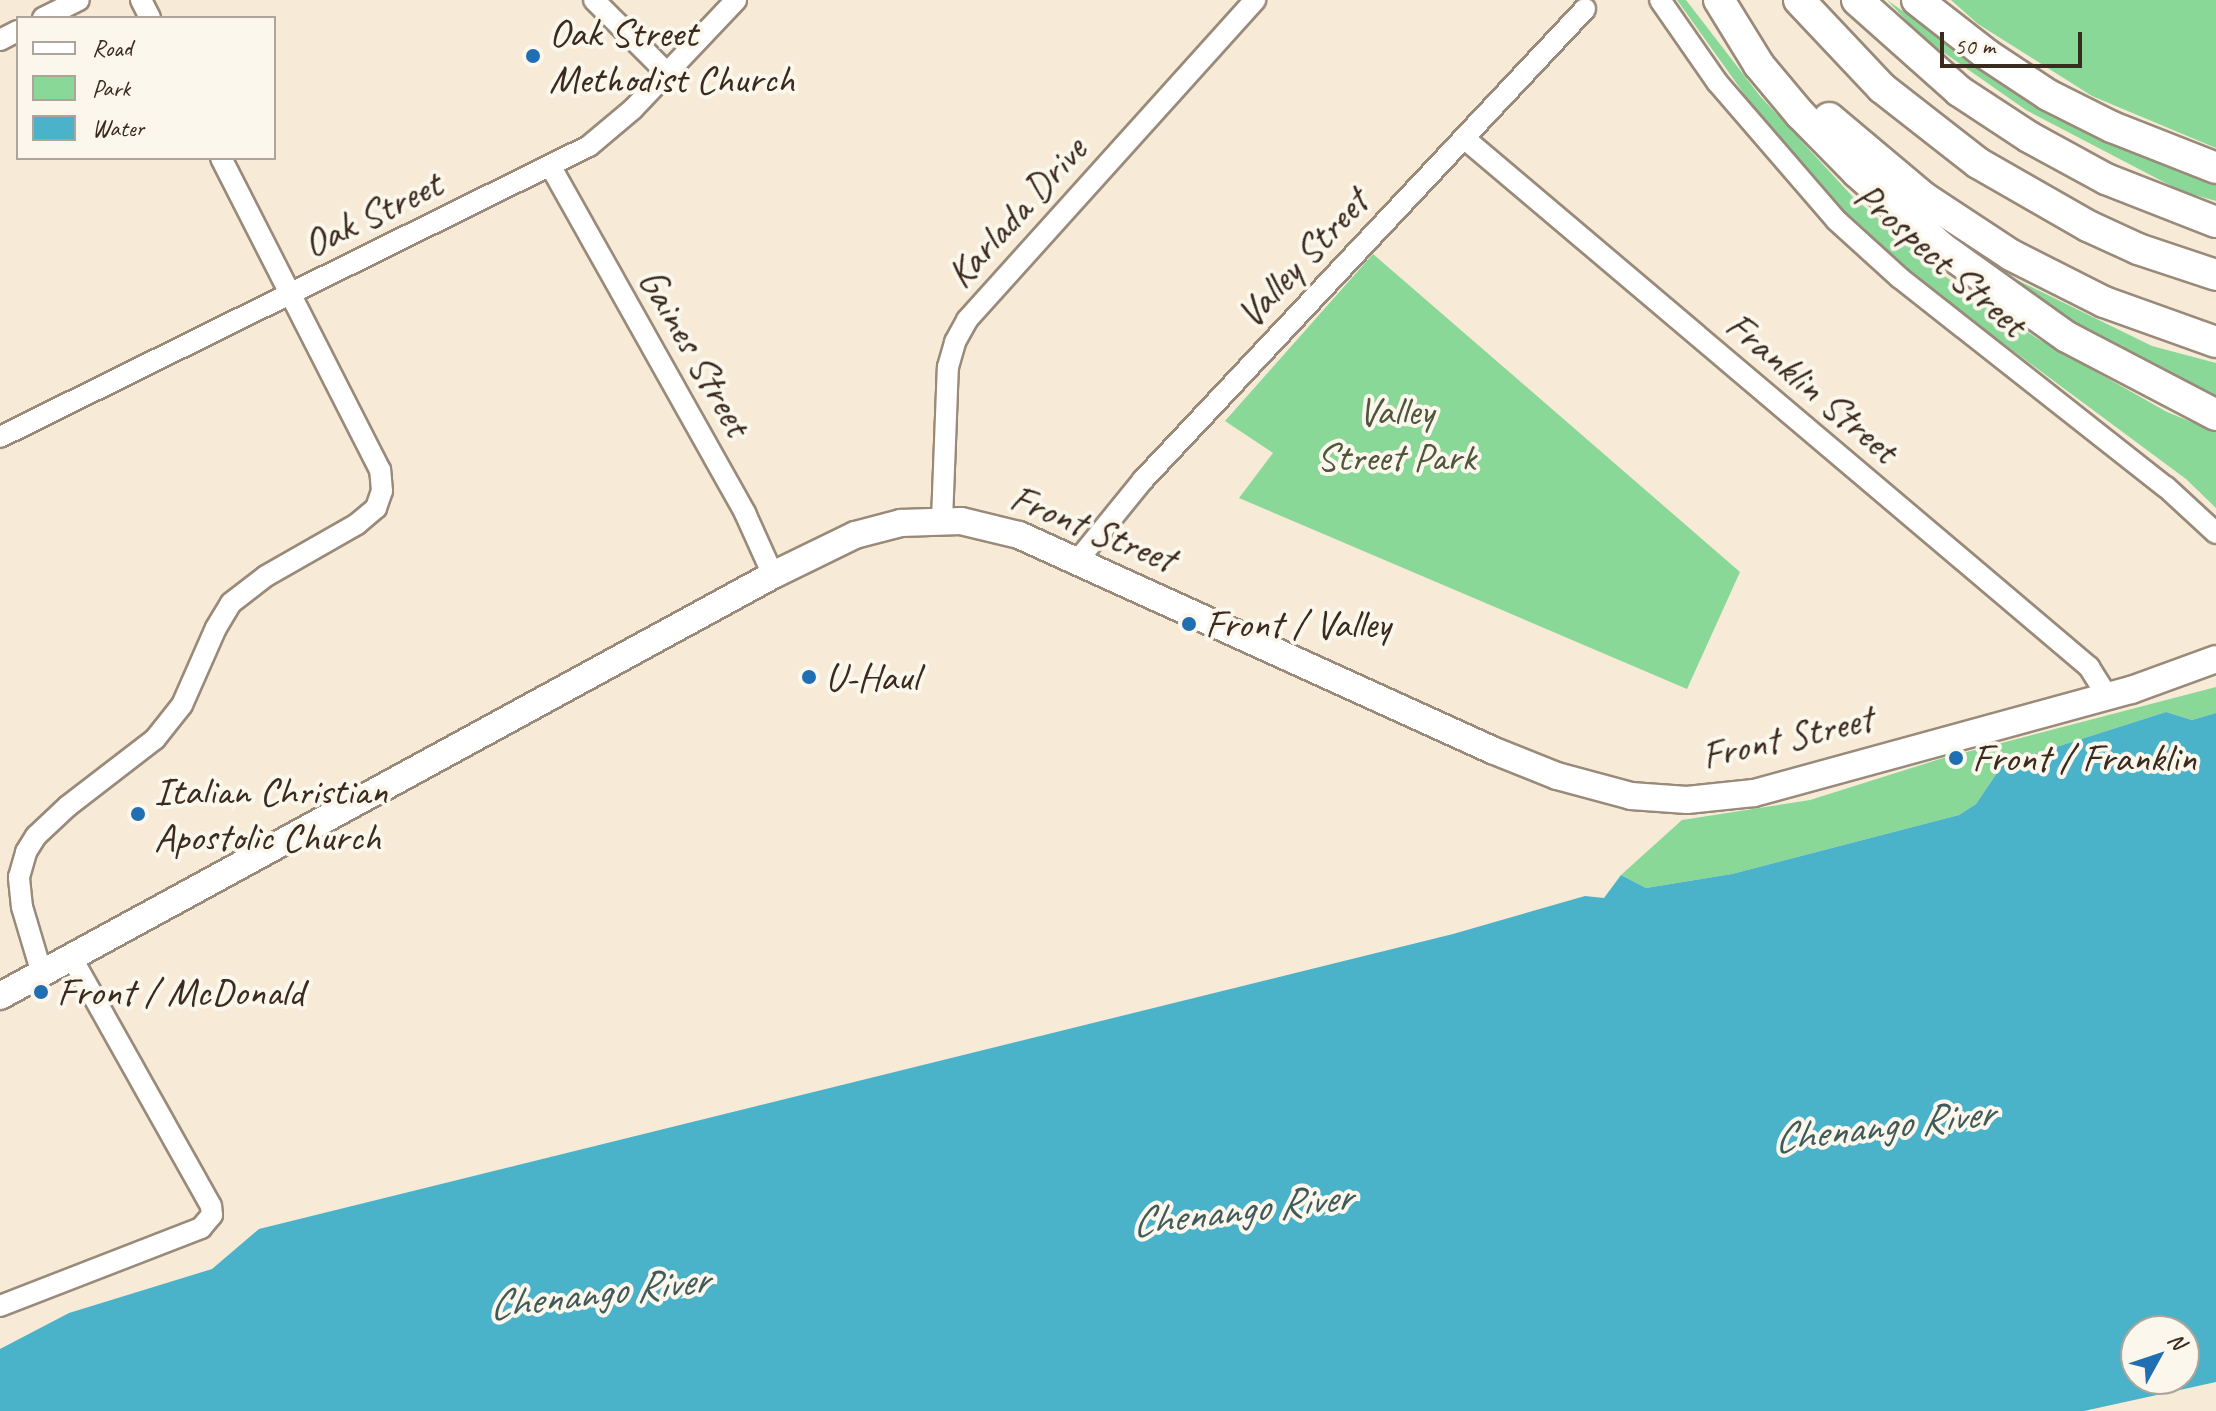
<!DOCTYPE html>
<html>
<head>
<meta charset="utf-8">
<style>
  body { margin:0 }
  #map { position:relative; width:2216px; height:1411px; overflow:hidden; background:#f7ead6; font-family:Caveat,sans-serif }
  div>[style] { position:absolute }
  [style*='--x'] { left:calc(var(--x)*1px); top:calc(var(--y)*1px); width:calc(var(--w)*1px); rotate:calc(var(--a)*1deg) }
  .green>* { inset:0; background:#89d897 }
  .water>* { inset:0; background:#4ab3c9 }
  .roads { filter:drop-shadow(2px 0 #998a7a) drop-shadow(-2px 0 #998a7a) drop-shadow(0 2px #998a7a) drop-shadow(0 -2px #998a7a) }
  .minor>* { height:20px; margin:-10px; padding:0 10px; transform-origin:10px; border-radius:10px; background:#fff }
  .major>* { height:26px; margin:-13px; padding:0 13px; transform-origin:13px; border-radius:13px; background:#fff }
  .highway>* { height:30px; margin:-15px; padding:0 15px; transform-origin:15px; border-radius:15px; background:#fff }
  .dots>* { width:22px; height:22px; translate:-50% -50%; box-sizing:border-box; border:4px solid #fbf7ec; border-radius:50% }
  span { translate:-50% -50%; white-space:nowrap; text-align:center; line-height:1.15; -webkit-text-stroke:8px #fbf7ec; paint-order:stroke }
  .poi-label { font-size:40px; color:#3b2a1e }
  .left { translate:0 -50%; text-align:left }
  .street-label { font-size:40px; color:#3b2a1e }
  .park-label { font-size:40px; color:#4e563c }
  .water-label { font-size:42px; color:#405a5a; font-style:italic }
  .legend { position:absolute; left:16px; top:16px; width:260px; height:144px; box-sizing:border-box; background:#fbf7ec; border:2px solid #aea59a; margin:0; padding:10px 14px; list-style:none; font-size:24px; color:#3b2a1e }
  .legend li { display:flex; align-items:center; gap:16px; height:40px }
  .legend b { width:40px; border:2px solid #aea59a }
  .north { position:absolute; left:2120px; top:1315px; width:80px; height:80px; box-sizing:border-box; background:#fbf7ec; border:2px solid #aea59a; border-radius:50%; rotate:50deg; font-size:22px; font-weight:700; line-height:32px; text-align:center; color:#3b2a1e }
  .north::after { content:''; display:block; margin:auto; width:28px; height:36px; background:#1f6fb2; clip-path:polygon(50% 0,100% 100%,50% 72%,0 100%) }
  .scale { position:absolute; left:1940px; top:32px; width:142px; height:36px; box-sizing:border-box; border:4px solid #3b2a1e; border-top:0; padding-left:10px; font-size:24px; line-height:28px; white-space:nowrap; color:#3b2a1e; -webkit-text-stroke:6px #fbf7ec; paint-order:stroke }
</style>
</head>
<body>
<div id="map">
  <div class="green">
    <i style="clip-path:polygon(1677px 0,1686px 0,1760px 96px,1852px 196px,1943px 275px,2038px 339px,2167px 412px,2216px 432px,2216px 508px,2186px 479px,1930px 289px,1840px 207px,1752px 105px)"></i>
    <i style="clip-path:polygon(1887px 0,2030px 100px,2188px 175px,2216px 183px,2216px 201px,2181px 191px,2026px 110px,1923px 38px)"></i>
    <i style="clip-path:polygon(1951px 0,2216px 0,2216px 148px,2092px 96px,1978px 24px)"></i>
    <i style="clip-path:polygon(1373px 254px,1740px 572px,1687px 689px,1239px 498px,1273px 453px,1225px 421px)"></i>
    <i style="clip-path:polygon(2003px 277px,2011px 277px,2152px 346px,2216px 363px,2216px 405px,2181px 392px,2008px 284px)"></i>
    <i style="clip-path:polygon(2216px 687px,2216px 713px,2192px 720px,2166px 712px,2003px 764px,1976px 804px,1959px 815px,1732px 874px,1646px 888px,1621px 875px,1682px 820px,1810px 800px,1940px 759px)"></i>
  </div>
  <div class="water">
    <i style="clip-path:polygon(evenodd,2166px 712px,2192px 720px,2216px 713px,2216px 1382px,2084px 1411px,0 1411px,0 1349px,69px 1313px,212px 1269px,259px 1229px,1453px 934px,1585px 896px,1604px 898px,1621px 875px,1646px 888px,1732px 874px,1959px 815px,1976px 804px,2003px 764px,2166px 712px,2136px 1331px,2184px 1331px,2184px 1379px,2136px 1379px,2136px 1331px)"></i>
  </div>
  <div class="roads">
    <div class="minor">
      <i style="--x:141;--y:0;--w:20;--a:63"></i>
      <i style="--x:594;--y:0;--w:103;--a:45"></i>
      <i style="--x:1660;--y:0;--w:100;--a:55.2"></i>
      <i style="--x:1717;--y:82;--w:182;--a:49.2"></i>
      <i style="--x:1836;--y:220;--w:86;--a:42.2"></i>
      <i style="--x:1900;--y:278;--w:338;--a:38.2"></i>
      <i style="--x:2166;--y:487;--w:68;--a:42.6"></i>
      <i style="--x:43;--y:18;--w:40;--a:-26.6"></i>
      <i style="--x:0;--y:40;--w:20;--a:-27"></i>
      <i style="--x:1464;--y:138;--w:819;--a:40.24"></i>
      <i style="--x:2089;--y:667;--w:34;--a:58"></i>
      <i style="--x:551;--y:167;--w:397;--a:60.7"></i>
      <i style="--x:745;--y:513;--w:68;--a:65.7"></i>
      <i style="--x:0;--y:437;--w:657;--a:-26.29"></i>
      <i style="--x:589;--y:146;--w:57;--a:-40.1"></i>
      <i style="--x:633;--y:109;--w:150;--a:-46.6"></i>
      <i style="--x:942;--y:520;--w:153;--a:-87.8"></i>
      <i style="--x:948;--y:367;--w:26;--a:-74"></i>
      <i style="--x:955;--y:342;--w:25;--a:-61"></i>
      <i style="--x:967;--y:320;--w:431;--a:-48"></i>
      <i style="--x:1078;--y:560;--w:103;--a:-50.9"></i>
      <i style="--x:1143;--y:480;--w:646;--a:-46.82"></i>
      <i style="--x:42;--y:974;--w:70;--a:-106.6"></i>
      <i style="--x:22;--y:907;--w:30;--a:-96"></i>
      <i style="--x:19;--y:877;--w:26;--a:-74"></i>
      <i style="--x:26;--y:852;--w:19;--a:-58"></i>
      <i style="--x:36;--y:836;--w:44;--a:-43.2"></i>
      <i style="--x:68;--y:806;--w:110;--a:-37.6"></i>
      <i style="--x:155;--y:739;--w:43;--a:-51.5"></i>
      <i style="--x:182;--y:705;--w:84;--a:-66.2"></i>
      <i style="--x:216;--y:628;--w:29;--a:-59"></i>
      <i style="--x:231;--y:603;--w:44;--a:-37.6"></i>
      <i style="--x:266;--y:576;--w:105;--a:-29.7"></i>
      <i style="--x:357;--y:524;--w:25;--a:-40"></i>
      <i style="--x:376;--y:508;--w:18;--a:-71"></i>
      <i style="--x:382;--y:491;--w:21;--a:-95"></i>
      <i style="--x:380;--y:470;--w:350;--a:-117"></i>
      <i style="--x:0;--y:1306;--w:216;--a:-21.2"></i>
      <i style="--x:201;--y:1228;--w:17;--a:-50"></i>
      <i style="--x:212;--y:1215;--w:9;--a:-96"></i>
      <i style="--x:211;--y:1206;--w:284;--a:-119.3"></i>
    </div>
    <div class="major">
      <i style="--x:0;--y:996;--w:880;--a:-28.57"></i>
      <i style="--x:773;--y:575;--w:91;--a:-26"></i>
      <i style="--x:855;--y:535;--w:48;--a:-14.6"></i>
      <i style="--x:901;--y:523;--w:60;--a:-1.9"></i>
      <i style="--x:961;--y:521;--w:60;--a:13.6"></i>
      <i style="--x:1019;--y:535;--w:520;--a:24.44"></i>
      <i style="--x:1492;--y:750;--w:70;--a:21.8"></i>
      <i style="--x:1557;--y:776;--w:77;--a:15.1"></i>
      <i style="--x:1631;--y:796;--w:56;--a:4.1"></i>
      <i style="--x:1687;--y:800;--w:67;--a:-6"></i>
      <i style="--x:1754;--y:793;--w:391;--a:-15.3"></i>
      <i style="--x:2131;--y:690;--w:90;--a:-20"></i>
    </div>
    <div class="highway">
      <i style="--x:1719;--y:0;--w:76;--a:58.4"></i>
      <i style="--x:1759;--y:65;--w:64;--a:50.1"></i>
      <i style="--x:1800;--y:114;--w:81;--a:45.5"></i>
      <i style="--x:1857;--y:172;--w:114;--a:41.8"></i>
      <i style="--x:1942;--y:248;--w:153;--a:35.5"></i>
      <i style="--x:2067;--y:337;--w:168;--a:27.6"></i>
      <i style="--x:1799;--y:0;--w:121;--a:46.7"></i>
      <i style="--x:1882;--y:88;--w:122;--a:38"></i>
      <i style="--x:1978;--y:163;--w:127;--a:29.8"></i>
      <i style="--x:2088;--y:226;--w:55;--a:24.7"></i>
      <i style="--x:2138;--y:249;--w:82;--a:18.4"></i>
      <i style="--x:1857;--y:0;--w:137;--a:41.7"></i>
      <i style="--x:1959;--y:91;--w:84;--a:33.3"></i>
      <i style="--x:2029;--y:137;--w:88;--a:28.6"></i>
      <i style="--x:2106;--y:179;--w:118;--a:21.4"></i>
      <i style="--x:1917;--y:0;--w:88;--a:38"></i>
      <i style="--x:1986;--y:54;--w:74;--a:33.5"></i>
      <i style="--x:2048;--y:95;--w:72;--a:26.6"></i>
      <i style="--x:2112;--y:127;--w:112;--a:21.5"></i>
      <i style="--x:1829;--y:118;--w:123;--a:40"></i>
      <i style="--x:1923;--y:197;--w:105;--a:33.4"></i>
      <i style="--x:2011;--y:255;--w:104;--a:26.8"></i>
      <i style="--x:2104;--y:302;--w:119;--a:19.7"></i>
    </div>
  </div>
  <div class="dots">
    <i style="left:533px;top:56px;background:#1f6fb2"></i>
    <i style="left:1189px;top:624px;background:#1f6fb2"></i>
    <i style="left:809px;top:677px;background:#1f6fb2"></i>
    <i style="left:1956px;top:758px;background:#1f6fb2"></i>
    <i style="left:138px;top:814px;background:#1f6fb2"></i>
    <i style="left:41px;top:992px;background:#1f6fb2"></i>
  </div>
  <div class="poi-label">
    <span class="left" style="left:549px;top:56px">Oak Street<br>Methodist Church</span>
    <span class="left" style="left:1205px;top:624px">Front / Valley</span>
    <span class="left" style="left:825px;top:677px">U-Haul</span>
    <span class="left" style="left:1972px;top:758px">Front / Franklin</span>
    <span class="left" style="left:154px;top:814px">Italian Christian<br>Apostolic Church</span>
    <span class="left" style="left:57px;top:992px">Front / McDonald</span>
  </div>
  <div class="street-label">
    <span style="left:1016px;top:212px;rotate:-48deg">Karlada Drive</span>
    <span style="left:372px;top:214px;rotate:-26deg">Oak Street</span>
    <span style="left:1302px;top:258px;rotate:-47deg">Valley Street</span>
    <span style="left:1941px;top:259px;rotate:41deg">Prospect Street</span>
    <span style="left:695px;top:352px;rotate:60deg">Gaines Street</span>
    <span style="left:1812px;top:387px;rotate:40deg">Franklin Street</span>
    <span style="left:1093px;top:528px;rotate:22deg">Front Street</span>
    <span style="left:1787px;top:737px;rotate:-13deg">Front Street</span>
  </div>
  <div class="park-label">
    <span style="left:1396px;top:434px">Valley<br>Street Park</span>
  </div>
  <div class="water-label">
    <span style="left:1883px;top:1126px;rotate:-7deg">Chenango River</span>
    <span style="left:1241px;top:1210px;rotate:-7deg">Chenango River</span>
    <span style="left:598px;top:1293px;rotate:-7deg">Chenango River</span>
  </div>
  <ul class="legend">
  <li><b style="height:10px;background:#fff"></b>Road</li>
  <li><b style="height:22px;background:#89d897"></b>Park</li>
  <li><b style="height:22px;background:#4ab3c9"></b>Water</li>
  </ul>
  <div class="north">N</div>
  <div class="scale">50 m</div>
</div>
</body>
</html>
